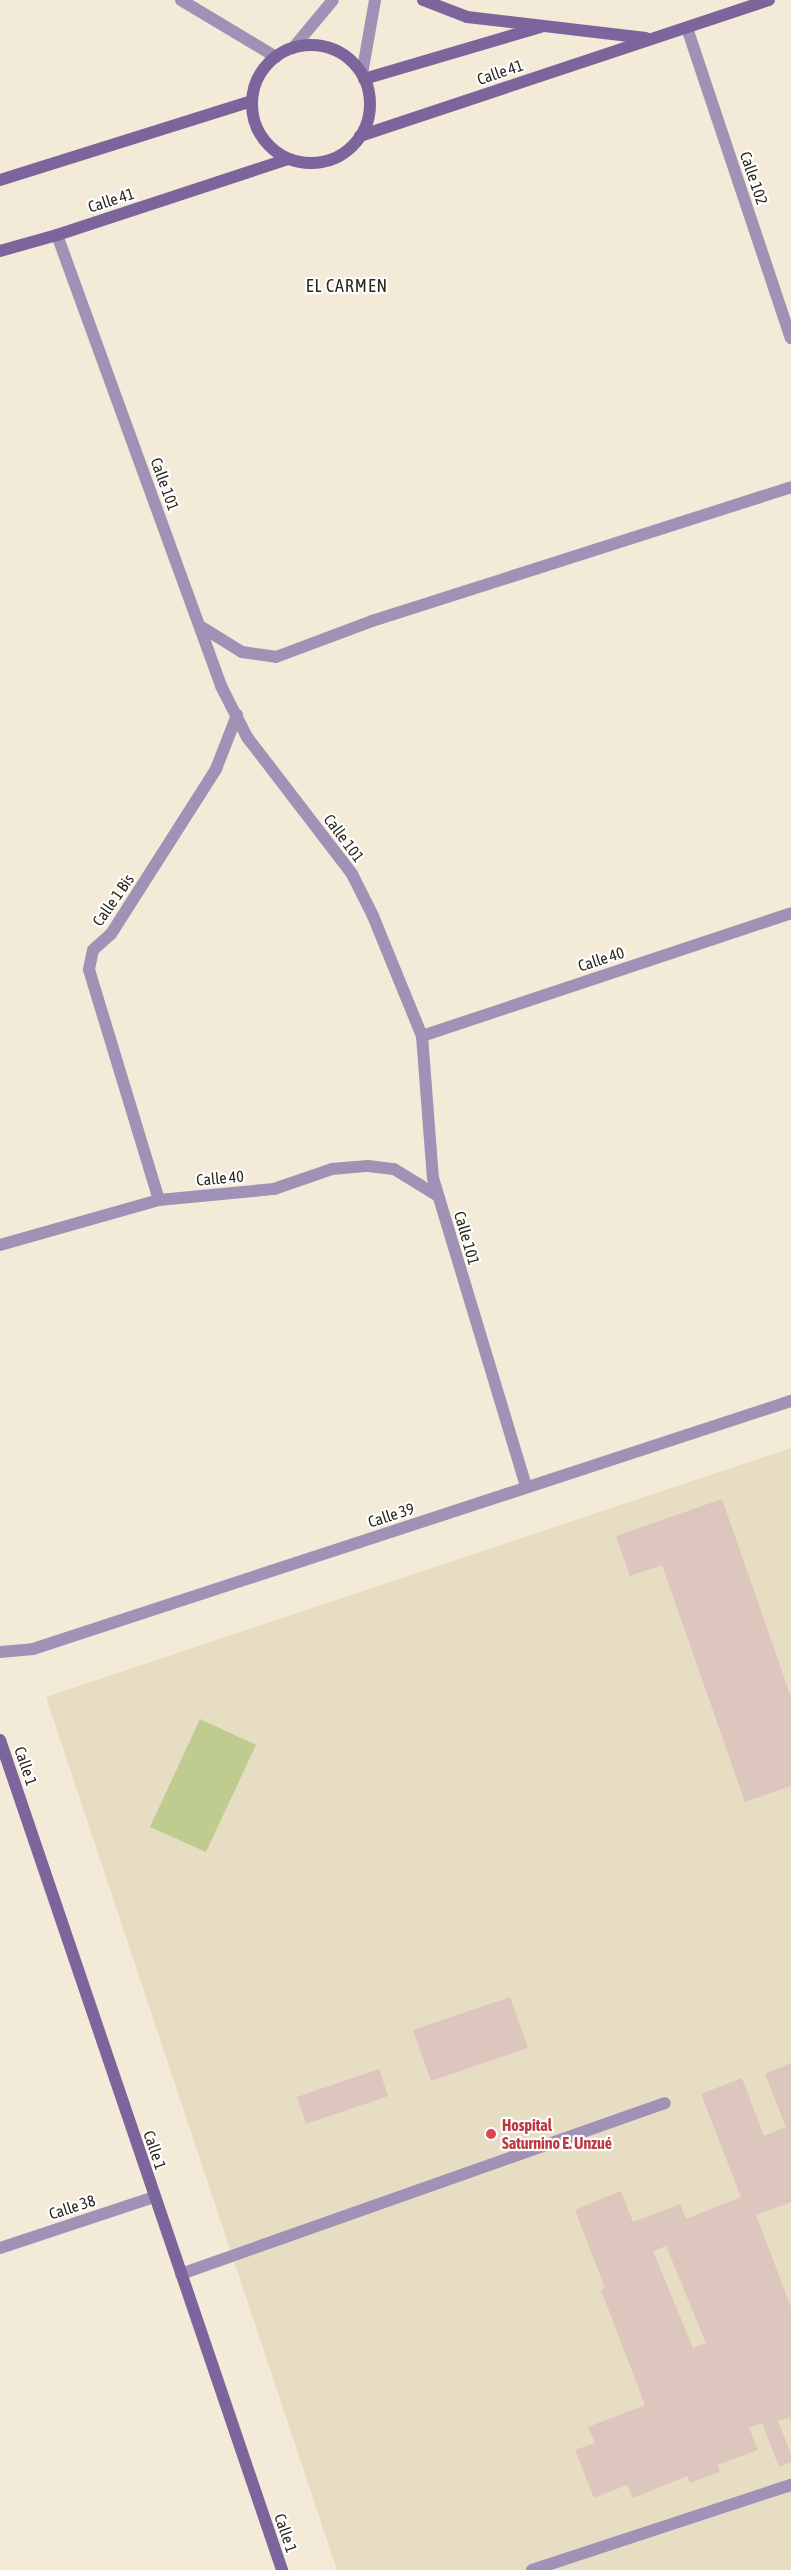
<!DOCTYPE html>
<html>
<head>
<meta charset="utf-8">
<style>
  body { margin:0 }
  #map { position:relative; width:791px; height:2570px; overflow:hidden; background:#f3ebd7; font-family:"Asap Condensed",sans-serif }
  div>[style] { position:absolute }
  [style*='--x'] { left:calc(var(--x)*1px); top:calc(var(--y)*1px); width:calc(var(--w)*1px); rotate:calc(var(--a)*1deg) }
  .built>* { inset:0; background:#e7ddc3 }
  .green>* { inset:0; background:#becc90 }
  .building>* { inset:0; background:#dcc6be }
  .lane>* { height:12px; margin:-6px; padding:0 6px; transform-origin:6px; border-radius:6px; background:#a091b7 }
  .street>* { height:12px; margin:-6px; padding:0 6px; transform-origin:6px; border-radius:6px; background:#a091b7 }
  .secondary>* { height:12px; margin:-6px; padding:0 6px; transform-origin:6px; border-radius:6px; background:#7c659c }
  .secondary>.ring { margin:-6px; padding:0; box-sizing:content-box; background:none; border:12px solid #7c659c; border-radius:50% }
  .dots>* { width:14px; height:14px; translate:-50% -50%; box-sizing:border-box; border:2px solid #fff; border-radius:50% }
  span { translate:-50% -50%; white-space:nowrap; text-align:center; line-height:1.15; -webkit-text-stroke:4.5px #fff; paint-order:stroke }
  .street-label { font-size:16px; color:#2a271f }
  .health-label { font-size:16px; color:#be3a42; font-weight:700 }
  .left { translate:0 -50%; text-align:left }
  .neighbourhood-label { font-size:18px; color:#2a271f; letter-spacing:1px }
</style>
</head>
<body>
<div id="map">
  <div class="built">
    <i style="clip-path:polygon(791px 1448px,791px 2570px,337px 2570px,46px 1697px)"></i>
  </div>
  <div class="green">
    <i style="clip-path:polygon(200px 1719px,256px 1745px,206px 1852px,150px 1827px)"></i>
  </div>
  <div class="building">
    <i style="clip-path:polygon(722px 1499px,791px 1697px,791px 1786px,745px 1802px,662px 1565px,630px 1576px,616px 1536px)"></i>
    <i style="clip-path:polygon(510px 1997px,528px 2048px,431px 2081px,413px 2030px)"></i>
    <i style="clip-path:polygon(evenodd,791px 2063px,791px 2202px,756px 2215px,791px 2307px,791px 2421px,789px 2417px,778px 2421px,791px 2454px,791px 2462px,779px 2467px,762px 2423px,749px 2428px,758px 2450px,717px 2465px,720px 2472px,690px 2483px,687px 2476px,633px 2498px,627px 2485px,594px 2498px,575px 2450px,595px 2443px,588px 2427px,645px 2405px,601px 2290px,605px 2288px,575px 2210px,621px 2191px,633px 2222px,680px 2204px,686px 2219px,741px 2197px,701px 2094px,742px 2078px,764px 2136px,786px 2127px,765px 2074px,791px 2063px,666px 2246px,706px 2343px,693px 2348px,653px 2251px,666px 2246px)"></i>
    <i style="clip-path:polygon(379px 2069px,388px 2096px,306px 2124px,297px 2097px)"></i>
  </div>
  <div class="lane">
    <i style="--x:57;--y:235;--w:480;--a:70"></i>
    <i style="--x:221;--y:686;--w:57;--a:63"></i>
    <i style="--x:247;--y:737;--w:173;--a:52.5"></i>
    <i style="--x:352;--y:874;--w:47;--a:63.4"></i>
    <i style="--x:373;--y:916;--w:130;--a:67.8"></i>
    <i style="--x:422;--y:1036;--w:142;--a:85.6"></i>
    <i style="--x:433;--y:1178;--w:323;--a:73.2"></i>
    <i style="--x:200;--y:626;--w:49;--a:31.8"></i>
    <i style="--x:242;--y:652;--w:34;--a:8"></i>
    <i style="--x:276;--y:657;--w:103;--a:-20.6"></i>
    <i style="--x:372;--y:621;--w:440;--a:-17.7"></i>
    <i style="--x:422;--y:1036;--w:389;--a:-18.4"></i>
    <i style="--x:159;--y:1200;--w:241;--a:-106.9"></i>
    <i style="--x:89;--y:969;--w:19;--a:-78"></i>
    <i style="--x:93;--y:950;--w:24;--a:-42"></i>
    <i style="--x:111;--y:934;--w:196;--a:-57.5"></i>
    <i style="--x:216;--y:769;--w:58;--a:-68.7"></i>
    <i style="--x:0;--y:1245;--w:165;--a:-15.8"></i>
    <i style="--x:159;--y:1200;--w:116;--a:-5.5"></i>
    <i style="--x:274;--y:1189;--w:61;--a:-19"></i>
    <i style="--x:332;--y:1169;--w:36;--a:-5"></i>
    <i style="--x:368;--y:1166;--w:26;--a:7"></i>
    <i style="--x:394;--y:1169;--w:52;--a:31.5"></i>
    <i style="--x:181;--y:2274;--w:513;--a:-19.46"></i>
    <i style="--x:532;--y:2570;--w:273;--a:-18.2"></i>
  </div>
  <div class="street">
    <i style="--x:181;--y:0;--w:111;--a:31"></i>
    <i style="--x:687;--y:28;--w:327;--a:71.5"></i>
    <i style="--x:293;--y:48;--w:62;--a:-50.2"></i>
    <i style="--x:362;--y:74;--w:75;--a:-80"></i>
    <i style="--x:0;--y:1652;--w:33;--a:-5"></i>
    <i style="--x:33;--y:1649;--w:798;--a:-18.12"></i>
    <i style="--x:0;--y:2248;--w:162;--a:-18.3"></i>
  </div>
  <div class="secondary">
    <i style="--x:423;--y:0;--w:47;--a:21.1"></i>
    <i style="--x:467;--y:17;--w:180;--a:6.7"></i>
    <i class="ring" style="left:252px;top:45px;width:106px;height:106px"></i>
    <i style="--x:364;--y:79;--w:184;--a:-16.4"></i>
    <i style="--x:360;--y:136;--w:431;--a:-18.4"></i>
    <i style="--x:0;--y:180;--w:264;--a:-17.4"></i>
    <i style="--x:0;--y:251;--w:59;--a:-15.7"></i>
    <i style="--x:57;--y:235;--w:243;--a:-18.2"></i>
    <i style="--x:0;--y:1740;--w:877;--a:71.23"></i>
  </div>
  <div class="dots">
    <i style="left:491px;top:2134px;background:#e0444e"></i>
  </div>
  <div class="street-label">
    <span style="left:500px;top:72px;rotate:-19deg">Calle 41</span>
    <span style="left:754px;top:178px;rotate:71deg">Calle 102</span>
    <span style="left:111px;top:200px;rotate:-18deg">Calle 41</span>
    <span style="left:165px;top:484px;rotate:70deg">Calle 101</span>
    <span style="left:344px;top:838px;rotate:53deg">Calle 101</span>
    <span style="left:113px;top:900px;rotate:-55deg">Calle 1 Bis</span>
    <span style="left:601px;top:959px;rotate:-18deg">Calle 40</span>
    <span style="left:220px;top:1178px;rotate:-5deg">Calle 40</span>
    <span style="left:467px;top:1238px;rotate:74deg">Calle 101</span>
    <span style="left:391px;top:1515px;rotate:-18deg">Calle 39</span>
    <span style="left:26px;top:1766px;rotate:71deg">Calle 1</span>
    <span style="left:155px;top:2150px;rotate:71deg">Calle 1</span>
    <span style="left:72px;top:2207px;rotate:-18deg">Calle 38</span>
    <span style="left:286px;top:2533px;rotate:71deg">Calle 1</span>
  </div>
  <div class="health-label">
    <span class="left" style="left:502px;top:2134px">Hospital<br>Saturnino E. Unzué</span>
  </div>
  <div class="neighbourhood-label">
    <span style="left:347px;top:286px">EL CARMEN</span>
  </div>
</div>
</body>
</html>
